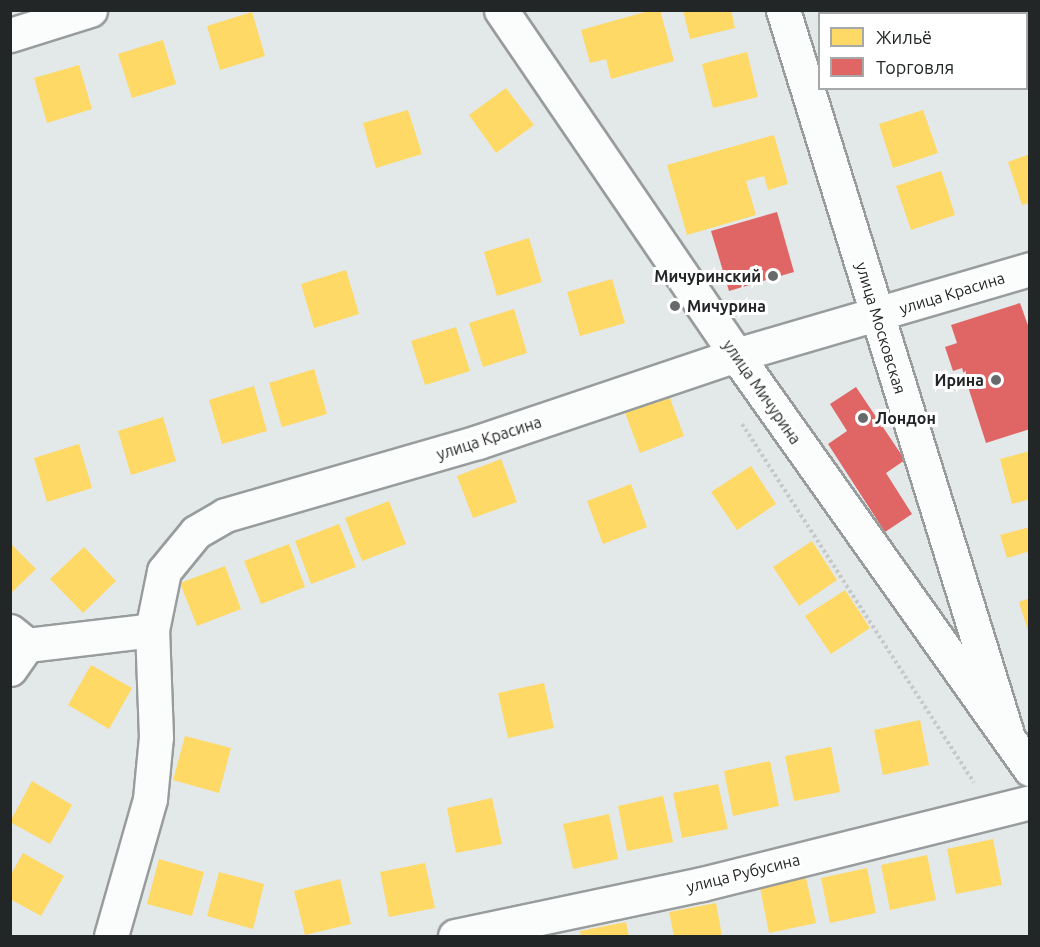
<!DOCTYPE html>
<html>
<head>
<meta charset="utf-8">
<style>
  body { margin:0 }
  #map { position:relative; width:1040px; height:947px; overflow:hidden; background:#e3e8e9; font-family:Ubuntu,sans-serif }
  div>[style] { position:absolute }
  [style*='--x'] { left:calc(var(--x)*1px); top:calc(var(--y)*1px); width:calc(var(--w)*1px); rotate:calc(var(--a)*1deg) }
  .homes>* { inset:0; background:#ffd966 }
  .shops>* { inset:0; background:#e06666 }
  .path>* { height:4px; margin-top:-2px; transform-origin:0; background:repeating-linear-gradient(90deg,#c7c8c9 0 3px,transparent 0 6px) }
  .roads { filter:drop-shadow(2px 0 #989c9d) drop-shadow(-2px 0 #989c9d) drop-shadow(0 2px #989c9d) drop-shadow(0 -2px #989c9d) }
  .minor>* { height:33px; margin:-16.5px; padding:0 16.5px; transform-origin:16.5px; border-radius:16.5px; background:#fbfcfc }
  .major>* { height:33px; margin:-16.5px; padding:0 16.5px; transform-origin:16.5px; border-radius:16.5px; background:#fbfcfc }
  .dots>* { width:16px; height:16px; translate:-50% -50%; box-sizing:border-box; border:3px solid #fff; border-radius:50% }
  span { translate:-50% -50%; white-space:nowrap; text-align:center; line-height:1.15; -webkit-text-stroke:6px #fff; paint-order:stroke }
  .poi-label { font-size:16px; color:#232627; font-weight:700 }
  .right { translate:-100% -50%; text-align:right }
  .left { translate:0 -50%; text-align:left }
  .street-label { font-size:16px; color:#232627 }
  .frame { position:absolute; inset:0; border:12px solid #232627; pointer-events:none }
  .legend { position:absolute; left:818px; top:12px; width:210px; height:78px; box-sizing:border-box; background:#fff; border:2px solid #a7a8a9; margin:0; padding:8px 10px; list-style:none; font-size:18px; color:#232627 }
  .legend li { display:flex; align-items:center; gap:12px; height:30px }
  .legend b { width:30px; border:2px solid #a7a8a9 }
</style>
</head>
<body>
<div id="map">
  <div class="homes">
    <i style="clip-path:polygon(652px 10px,660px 10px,674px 61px,611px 79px,606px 59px,590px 63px,581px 30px)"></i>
    <i style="clip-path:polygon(683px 10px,731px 10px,735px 28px,690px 39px)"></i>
    <i style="clip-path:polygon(252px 12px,265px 56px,220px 70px,207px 26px)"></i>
    <i style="clip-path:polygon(163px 40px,176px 84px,132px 98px,118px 54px)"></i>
    <i style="clip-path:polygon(747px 52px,758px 97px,713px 108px,702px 64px)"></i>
    <i style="clip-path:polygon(79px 65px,92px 109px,47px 123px,34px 78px)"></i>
    <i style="clip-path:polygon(506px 88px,534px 125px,496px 153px,469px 115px)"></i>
    <i style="clip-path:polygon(408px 110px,422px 154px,376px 168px,363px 123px)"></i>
    <i style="clip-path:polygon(923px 110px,938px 153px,893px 168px,879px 124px)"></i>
    <i style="clip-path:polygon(774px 135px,788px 184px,768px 190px,764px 176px,746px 181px,756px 215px,687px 235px,667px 165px)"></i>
    <i style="clip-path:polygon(1030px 154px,1030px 203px,1022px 205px,1008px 162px)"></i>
    <i style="clip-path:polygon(941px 171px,955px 215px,911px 230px,896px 186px)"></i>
    <i style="clip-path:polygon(529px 238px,542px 282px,497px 296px,484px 252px)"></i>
    <i style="clip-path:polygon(346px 270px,359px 314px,314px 328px,301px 284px)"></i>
    <i style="clip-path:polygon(612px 279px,625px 323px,580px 336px,567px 292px)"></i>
    <i style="clip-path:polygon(514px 309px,527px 353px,483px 367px,469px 323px)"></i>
    <i style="clip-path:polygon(456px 327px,470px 371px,425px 385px,411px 341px)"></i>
    <i style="clip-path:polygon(314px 369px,327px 414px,282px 427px,269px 383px)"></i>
    <i style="clip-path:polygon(254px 386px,267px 431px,222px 444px,209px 400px)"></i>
    <i style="clip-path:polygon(668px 393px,684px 436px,640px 453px,624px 410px)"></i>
    <i style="clip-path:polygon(163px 417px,176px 461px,131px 475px,118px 431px)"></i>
    <i style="clip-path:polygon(79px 444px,92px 488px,47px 502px,34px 458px)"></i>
    <i style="clip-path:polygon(1030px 451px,1030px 499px,1012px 504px,1000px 459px)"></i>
    <i style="clip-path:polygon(501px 459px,517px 502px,473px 518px,457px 476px)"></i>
    <i style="clip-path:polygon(751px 466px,776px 504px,737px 530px,711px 492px)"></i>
    <i style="clip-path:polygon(631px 484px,647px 527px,603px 544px,587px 501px)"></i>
    <i style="clip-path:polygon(389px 501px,406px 544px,362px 561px,345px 518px)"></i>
    <i style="clip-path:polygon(339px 524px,356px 567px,311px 584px,295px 541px)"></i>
    <i style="clip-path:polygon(1030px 527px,1030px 551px,1007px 558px,1000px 535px)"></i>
    <i style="clip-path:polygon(812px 541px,837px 580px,799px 606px,773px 567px)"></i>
    <i style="clip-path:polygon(10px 543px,36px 569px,10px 594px)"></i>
    <i style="clip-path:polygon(289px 544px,305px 587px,261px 604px,244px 561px)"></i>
    <i style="clip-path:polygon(84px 547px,116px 581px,83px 613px,50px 579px)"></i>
    <i style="clip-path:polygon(225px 566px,241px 609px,197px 626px,180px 583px)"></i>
    <i style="clip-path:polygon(845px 590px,870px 628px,831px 654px,805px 616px)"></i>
    <i style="clip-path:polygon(1030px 598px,1030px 634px,1029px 634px,1019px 602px)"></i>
    <i style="clip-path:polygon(91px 665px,132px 688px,109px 729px,68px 705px)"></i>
    <i style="clip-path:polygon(544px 683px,554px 728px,508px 738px,498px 693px)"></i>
    <i style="clip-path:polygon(920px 720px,929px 765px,883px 775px,874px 730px)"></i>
    <i style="clip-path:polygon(185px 736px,231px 748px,219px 793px,173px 780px)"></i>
    <i style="clip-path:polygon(831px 747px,840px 792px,794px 801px,785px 756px)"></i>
    <i style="clip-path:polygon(770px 761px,779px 806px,733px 816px,724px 771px)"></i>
    <i style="clip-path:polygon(32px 781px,72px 805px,50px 844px,10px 822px)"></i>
    <i style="clip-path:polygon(718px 784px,728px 829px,682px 838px,673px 793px)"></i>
    <i style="clip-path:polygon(663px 796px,673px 842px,627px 851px,618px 806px)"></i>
    <i style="clip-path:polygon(492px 798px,502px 844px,456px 853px,447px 808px)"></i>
    <i style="clip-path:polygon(609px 814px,618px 859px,573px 869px,563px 824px)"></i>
    <i style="clip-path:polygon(993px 839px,1002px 885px,956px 894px,947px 849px)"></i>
    <i style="clip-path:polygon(23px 853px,64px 876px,41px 916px,10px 899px,10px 876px)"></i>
    <i style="clip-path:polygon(927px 855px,936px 900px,890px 910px,881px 865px)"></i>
    <i style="clip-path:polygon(159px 859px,204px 872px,192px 916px,147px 904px)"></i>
    <i style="clip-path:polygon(425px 863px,435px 908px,389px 917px,380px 872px)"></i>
    <i style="clip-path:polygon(867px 868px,876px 913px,830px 923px,821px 878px)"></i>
    <i style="clip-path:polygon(219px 872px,264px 884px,253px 929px,207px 916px)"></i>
    <i style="clip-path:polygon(806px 878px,816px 923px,769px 933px,760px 888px)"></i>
    <i style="clip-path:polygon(340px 879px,351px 924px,305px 935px,294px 891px)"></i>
    <i style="clip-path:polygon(716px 903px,722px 936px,674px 936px,669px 912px)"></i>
    <i style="clip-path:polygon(626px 922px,629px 936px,581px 936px,580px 931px)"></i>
  </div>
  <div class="shops">
    <i style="clip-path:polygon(777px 212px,794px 272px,729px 291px,711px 231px)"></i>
    <i style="clip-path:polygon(1020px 303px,1030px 331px,1030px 429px,986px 443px,962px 368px,953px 371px,945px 347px,957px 343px,951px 325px)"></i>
    <i style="clip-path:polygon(856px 387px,905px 460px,886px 473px,912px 514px,885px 532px,828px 444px,847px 431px,830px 404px)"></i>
  </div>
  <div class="path">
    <i style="--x:742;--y:424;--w:427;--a:57.1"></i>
  </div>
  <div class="roads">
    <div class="minor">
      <i style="--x:783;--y:10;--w:755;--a:72.81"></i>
      <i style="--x:10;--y:35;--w:84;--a:-17.4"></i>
      <i style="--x:10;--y:631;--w:22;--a:39"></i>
      <i style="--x:27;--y:645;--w:126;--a:-6.8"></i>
      <i style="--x:152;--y:630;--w:60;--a:-78.5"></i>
      <i style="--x:164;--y:571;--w:50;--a:-50.6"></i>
      <i style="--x:196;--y:532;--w:34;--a:-30"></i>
      <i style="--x:225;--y:515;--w:263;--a:-16.1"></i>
      <i style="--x:478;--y:442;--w:272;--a:-18.6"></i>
      <i style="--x:736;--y:355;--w:306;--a:-16.3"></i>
      <i style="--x:10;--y:669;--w:29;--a:-55"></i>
      <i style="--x:111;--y:936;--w:142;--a:-74.1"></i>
      <i style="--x:150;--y:799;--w:62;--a:-84.5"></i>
      <i style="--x:156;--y:737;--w:107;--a:-92.1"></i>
      <i style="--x:455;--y:936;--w:252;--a:-11.9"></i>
      <i style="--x:702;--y:884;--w:338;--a:-14"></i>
    </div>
    <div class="major">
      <i style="--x:501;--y:10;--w:417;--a:55.7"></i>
      <i style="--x:736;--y:355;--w:508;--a:54.62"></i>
    </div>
  </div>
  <div class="dots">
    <i style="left:773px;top:276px;background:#666a6b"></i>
    <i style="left:675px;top:306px;background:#666a6b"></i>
    <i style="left:996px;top:380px;background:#666a6b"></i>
    <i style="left:863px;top:418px;background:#666a6b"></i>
  </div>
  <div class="poi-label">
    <span class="right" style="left:761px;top:276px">Мичуринский</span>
    <span class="left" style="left:687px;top:306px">Мичурина</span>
    <span class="right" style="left:984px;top:380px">Ирина</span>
    <span class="left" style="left:875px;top:418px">Лондон</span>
  </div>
  <div class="street-label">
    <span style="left:952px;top:293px;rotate:-17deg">улица Красина</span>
    <span style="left:881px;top:328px;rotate:73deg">улица Московская</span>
    <span style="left:762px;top:392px;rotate:55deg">улица Мичурина</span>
    <span style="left:489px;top:438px;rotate:-18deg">улица Красина</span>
    <span style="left:743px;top:873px;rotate:-14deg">улица Рубусина</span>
  </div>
  <div class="frame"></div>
  <ul class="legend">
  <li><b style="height:16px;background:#ffd966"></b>Жильё</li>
  <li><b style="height:16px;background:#e06666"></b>Торговля</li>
  </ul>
</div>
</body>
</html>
